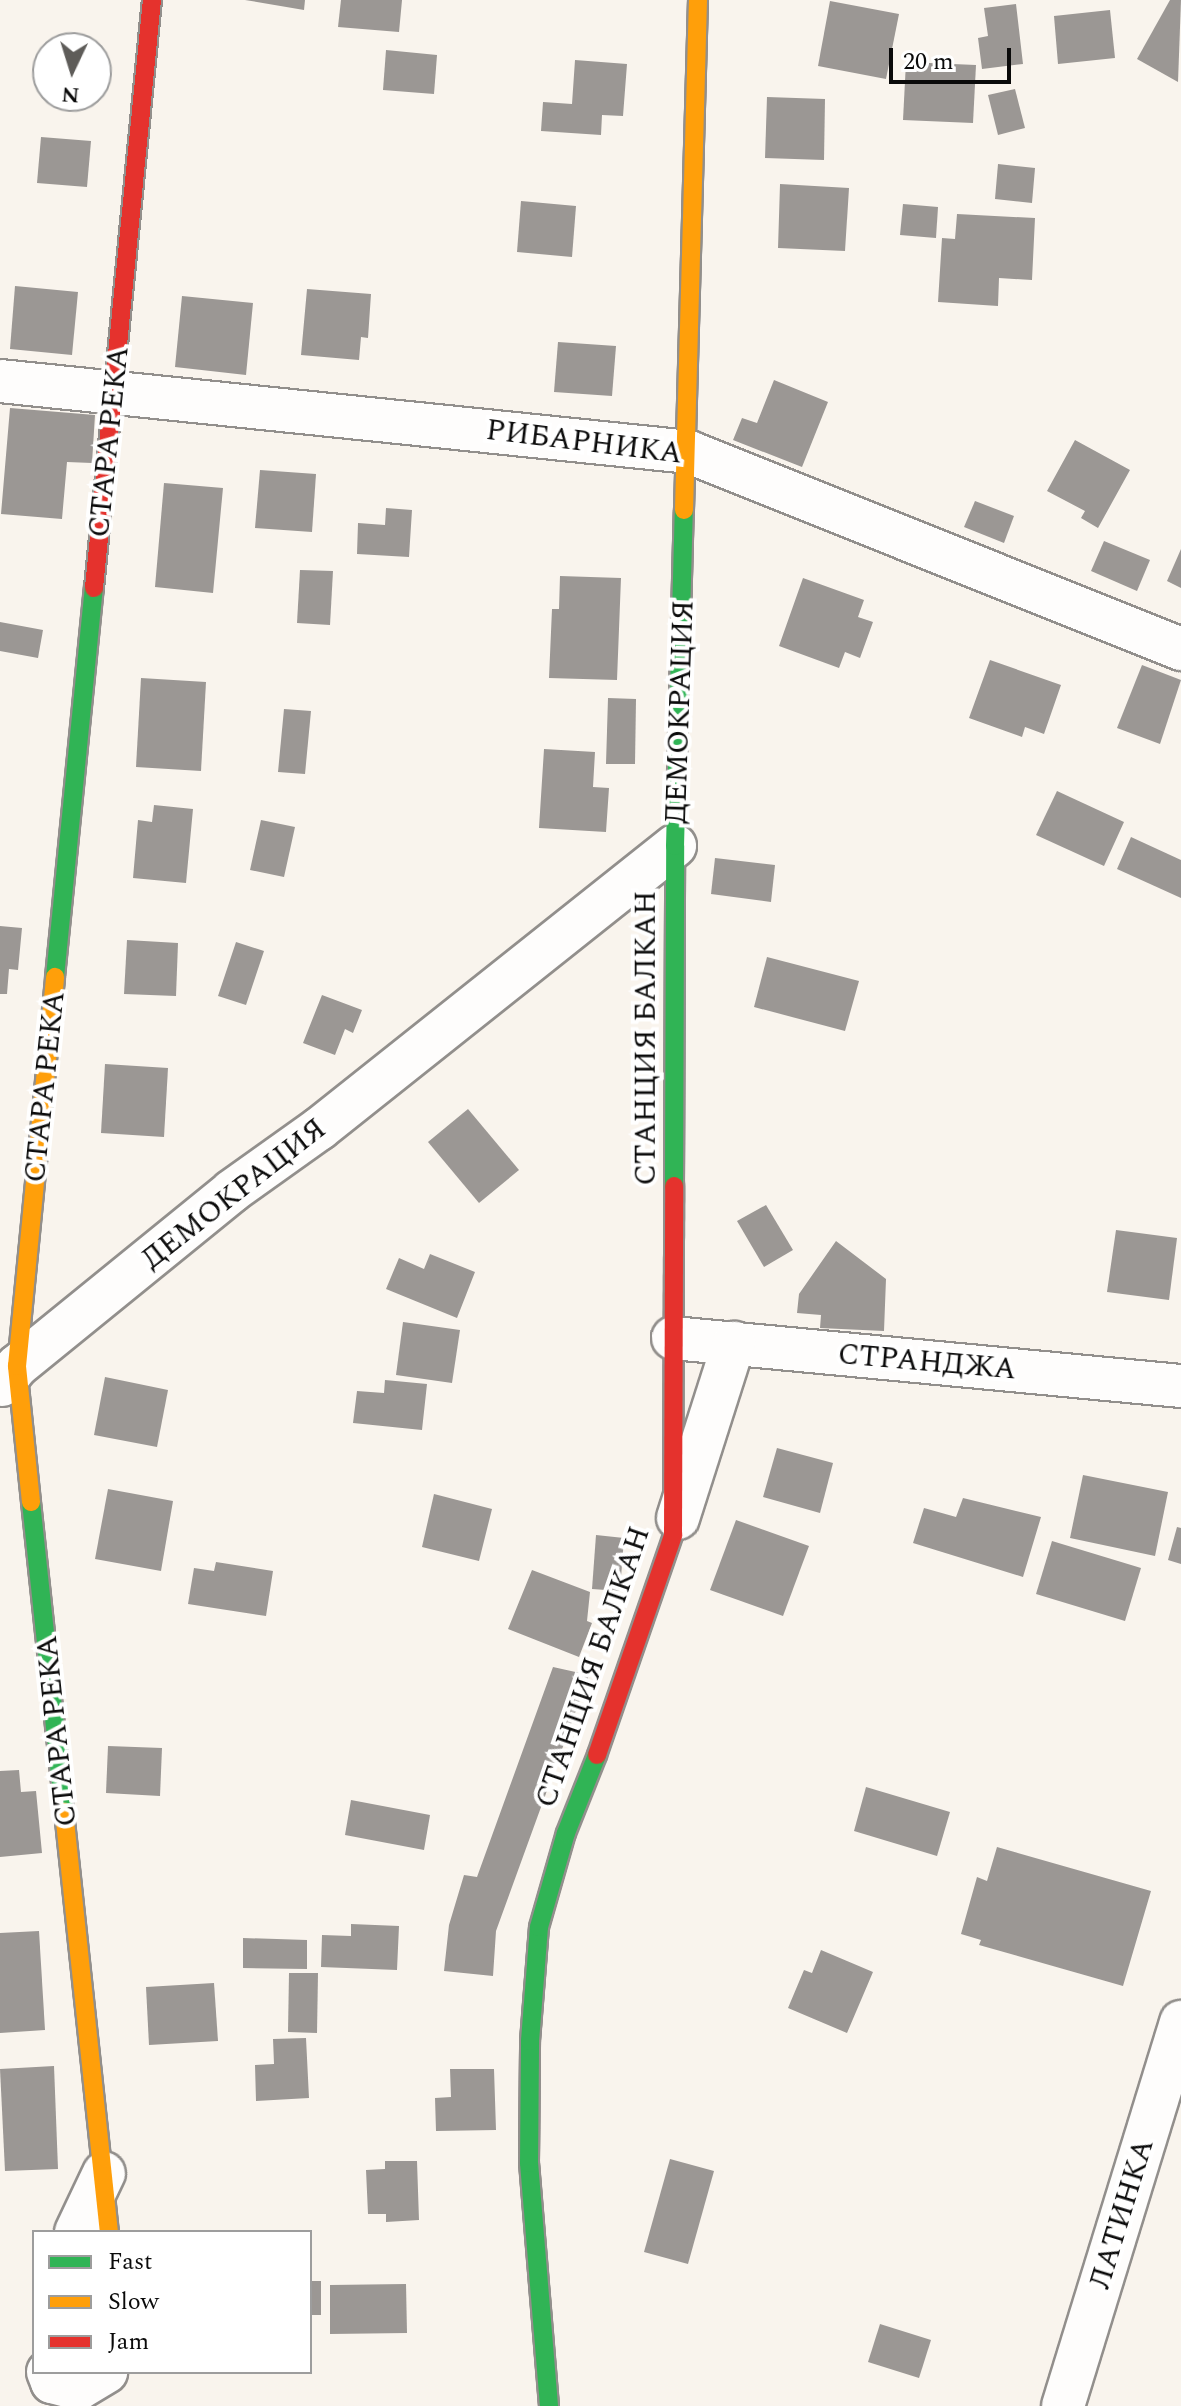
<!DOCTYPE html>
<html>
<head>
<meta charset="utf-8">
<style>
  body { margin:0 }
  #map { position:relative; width:1181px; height:2406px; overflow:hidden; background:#f9f4ed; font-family:Spectral,serif }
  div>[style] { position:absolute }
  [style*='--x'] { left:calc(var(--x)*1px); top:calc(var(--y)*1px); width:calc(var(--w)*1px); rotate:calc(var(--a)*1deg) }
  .building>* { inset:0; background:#9b9794 }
  .roads { filter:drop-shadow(2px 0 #928f8c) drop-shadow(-2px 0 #928f8c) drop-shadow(0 2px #928f8c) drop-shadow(0 -2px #928f8c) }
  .street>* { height:42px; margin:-21px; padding:0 21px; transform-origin:21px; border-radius:21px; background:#fefdfc }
  .fast>* { height:18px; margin:-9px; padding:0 9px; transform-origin:9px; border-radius:9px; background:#30b455 }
  .slow>* { height:18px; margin:-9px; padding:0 9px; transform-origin:9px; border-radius:9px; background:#ff9f0a }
  .jam>* { height:18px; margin:-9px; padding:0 9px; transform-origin:9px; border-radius:9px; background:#e5322d }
  span { translate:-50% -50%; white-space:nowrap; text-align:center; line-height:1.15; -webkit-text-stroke:8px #fff; paint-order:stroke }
  .street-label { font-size:30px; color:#0a0a0a }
  .legend { position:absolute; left:32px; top:2230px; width:280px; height:144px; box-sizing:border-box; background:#fff; border:2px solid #9d9d9d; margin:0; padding:10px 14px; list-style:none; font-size:24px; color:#0a0a0a }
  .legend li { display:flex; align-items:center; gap:16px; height:40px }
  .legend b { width:40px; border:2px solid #9d9d9d }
  .north { position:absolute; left:32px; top:32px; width:80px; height:80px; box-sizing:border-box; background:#fff; border:2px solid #9d9d9d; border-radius:50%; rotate:184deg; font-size:22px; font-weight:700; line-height:32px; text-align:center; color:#0a0a0a }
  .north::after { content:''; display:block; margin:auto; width:28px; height:36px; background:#5e5c59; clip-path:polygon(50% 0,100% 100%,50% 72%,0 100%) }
  .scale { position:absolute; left:889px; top:48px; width:122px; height:36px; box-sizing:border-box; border:4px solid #0a0a0a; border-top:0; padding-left:10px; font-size:24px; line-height:28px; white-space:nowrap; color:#0a0a0a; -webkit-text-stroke:6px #fff; paint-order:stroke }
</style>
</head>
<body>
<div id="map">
  <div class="building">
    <i style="clip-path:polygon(245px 0,305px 0,304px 10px)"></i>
    <i style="clip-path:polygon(341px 0,402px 0,399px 32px,338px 27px)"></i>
    <i style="clip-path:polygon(1170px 0,1181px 0,1178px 82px,1137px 59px)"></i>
    <i style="clip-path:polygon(830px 1px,899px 14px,886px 79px,818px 66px)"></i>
    <i style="clip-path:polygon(1016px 4px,1023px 64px,982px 69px,978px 38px,988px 36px,984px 8px)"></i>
    <i style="clip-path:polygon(1110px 10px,1115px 58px,1058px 64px,1054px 16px)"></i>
    <i style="clip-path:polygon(386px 50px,437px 55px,434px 94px,383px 90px)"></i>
    <i style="clip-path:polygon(575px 60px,627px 64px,623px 116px,602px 115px,601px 135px,541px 131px,543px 102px,572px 104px)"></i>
    <i style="clip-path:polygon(906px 62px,976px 65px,973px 123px,903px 120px)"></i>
    <i style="clip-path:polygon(1015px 89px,1025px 128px,998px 135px,988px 95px)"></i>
    <i style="clip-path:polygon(767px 97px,825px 99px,824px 160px,765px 158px)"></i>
    <i style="clip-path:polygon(41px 137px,91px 141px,87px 187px,37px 183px)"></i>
    <i style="clip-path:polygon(998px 164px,1035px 168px,1032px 203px,995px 199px)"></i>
    <i style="clip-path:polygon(780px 184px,849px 188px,845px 251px,778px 248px)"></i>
    <i style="clip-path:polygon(521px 201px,576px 206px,572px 257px,517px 252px)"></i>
    <i style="clip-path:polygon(903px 204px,938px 207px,936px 238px,900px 235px)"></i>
    <i style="clip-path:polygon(957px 214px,1035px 218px,1032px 280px,999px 278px,998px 306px,938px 302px,942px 238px,955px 239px)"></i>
    <i style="clip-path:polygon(15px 286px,78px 292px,72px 355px,10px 349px)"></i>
    <i style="clip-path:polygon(307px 289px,371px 294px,368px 338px,361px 337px,359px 360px,301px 355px)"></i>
    <i style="clip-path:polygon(182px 296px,253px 303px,246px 375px,175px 367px)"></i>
    <i style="clip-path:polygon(558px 342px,616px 346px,612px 396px,554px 392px)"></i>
    <i style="clip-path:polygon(774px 380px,828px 402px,802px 467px,733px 440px,742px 418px,757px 423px)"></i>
    <i style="clip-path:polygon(10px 408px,95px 415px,92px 463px,67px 462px,62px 519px,1px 514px)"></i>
    <i style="clip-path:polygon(1075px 440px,1130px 470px,1098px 528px,1081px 518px,1085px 511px,1047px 491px)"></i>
    <i style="clip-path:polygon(260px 470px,316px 474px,312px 532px,255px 528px)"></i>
    <i style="clip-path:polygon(164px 483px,223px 488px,213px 593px,155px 587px)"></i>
    <i style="clip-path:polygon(975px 501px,1014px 516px,1004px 543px,964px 527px)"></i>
    <i style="clip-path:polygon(386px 508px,412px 510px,409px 557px,357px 554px,358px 523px,385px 525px)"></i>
    <i style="clip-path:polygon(1104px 541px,1150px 560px,1137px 591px,1091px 571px)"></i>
    <i style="clip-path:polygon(1181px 549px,1181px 588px,1167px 581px)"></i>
    <i style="clip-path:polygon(300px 570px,333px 571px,330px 625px,297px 623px)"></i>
    <i style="clip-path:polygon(560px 576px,621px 578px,617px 680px,549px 678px,552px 609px,559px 609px)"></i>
    <i style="clip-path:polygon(803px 578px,864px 600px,858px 617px,873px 622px,860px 658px,845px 652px,839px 668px,779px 646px)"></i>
    <i style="clip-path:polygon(0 622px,43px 630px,38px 658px,0 651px)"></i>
    <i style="clip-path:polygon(990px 660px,1061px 685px,1044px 734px,1025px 727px,1022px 737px,969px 718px)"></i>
    <i style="clip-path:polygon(1142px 665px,1181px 680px,1160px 744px,1117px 728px)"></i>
    <i style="clip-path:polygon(141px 678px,206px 682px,201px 771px,136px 767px)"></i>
    <i style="clip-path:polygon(608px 698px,636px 699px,635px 764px,606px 764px)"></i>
    <i style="clip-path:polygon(284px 709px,311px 711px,305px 774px,278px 772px)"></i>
    <i style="clip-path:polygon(544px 749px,595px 752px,593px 787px,609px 788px,606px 832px,539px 828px)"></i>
    <i style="clip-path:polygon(1057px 791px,1124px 822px,1104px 866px,1036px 835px)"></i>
    <i style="clip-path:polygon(154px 805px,193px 809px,186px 883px,133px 878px,138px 820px,152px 822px)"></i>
    <i style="clip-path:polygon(261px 820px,295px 827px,284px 877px,250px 870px)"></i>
    <i style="clip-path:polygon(1131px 837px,1181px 860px,1181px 898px,1117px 869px)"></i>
    <i style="clip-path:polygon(715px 858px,775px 865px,771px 902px,711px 894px)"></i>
    <i style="clip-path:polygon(0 926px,22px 928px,18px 970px,9px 969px,7px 994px,0 994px)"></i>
    <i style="clip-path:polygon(127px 940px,178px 943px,176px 996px,124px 994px)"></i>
    <i style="clip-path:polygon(236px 942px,264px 951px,246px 1005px,218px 996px)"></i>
    <i style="clip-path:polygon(767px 957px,859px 981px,845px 1031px,754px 1007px)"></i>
    <i style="clip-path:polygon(322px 995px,362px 1010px,353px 1033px,345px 1029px,335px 1055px,303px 1043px)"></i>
    <i style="clip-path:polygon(105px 1064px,168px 1068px,164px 1137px,101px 1133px)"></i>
    <i style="clip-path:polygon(468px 1109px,519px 1170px,479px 1203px,428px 1142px)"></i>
    <i style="clip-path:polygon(766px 1205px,793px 1250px,764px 1267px,737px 1221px)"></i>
    <i style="clip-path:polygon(1116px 1230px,1177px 1238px,1169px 1300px,1107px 1292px)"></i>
    <i style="clip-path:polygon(836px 1241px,886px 1279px,884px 1331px,820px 1328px,821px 1315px,797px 1313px,799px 1294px)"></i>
    <i style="clip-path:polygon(430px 1254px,475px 1272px,457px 1318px,386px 1289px,399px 1258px,424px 1269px)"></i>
    <i style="clip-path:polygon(403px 1322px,460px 1330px,452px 1383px,396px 1375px)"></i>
    <i style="clip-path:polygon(105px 1377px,168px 1390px,157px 1447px,94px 1435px)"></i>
    <i style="clip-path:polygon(385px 1380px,427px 1384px,422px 1430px,353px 1423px,357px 1391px,384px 1393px)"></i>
    <i style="clip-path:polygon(777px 1448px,833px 1463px,820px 1513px,763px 1497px)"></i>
    <i style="clip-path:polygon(1083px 1475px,1168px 1492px,1155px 1556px,1070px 1538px)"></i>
    <i style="clip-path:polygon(108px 1489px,173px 1501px,161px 1571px,95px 1559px)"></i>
    <i style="clip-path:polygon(434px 1494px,492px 1509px,479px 1561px,422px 1547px)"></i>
    <i style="clip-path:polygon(963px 1498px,1041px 1517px,1023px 1577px,913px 1543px,924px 1508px,956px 1517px)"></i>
    <i style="clip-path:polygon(736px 1520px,809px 1546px,783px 1616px,710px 1590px)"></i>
    <i style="clip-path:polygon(1177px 1527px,1181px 1528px,1181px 1564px,1168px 1560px)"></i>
    <i style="clip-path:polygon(596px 1535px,624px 1538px,620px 1591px,592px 1589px)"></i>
    <i style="clip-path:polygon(1052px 1541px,1141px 1568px,1125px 1621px,1036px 1594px)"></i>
    <i style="clip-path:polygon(216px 1562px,273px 1571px,266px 1616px,188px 1604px,194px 1568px,214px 1571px)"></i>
    <i style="clip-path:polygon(532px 1570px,590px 1592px,587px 1621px,592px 1623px,579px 1657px,508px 1629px)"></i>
    <i style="clip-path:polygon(553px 1667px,589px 1675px,496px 1931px,493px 1976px,444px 1971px,449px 1925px,464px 1875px,477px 1877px)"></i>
    <i style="clip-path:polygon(108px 1746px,162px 1748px,160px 1796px,106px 1793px)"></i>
    <i style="clip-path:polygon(19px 1770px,21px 1792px,36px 1791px,42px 1853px,0 1857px,0 1771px)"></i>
    <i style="clip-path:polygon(866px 1787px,950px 1812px,937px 1856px,854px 1831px)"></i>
    <i style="clip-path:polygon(351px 1800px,430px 1815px,424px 1850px,345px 1835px)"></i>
    <i style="clip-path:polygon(997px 1847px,1151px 1891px,1123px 1986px,979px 1945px,981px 1940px,961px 1934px,977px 1877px,987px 1881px)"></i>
    <i style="clip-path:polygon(351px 1924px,399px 1926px,397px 1970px,321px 1967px,322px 1935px,351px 1936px)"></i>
    <i style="clip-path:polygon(39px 1931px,45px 2030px,0 2033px,0 1933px)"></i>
    <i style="clip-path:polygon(243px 1938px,307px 1940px,307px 1969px,243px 1968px)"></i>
    <i style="clip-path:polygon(821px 1950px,873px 1972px,847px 2033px,788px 2008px,804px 1970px,812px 1973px)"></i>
    <i style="clip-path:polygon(289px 1973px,318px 1973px,317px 2033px,288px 2032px)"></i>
    <i style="clip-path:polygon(214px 1983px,218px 2041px,149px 2045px,146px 1987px)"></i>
    <i style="clip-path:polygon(306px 2038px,309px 2098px,256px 2101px,255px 2065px,274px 2064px,273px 2039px)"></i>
    <i style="clip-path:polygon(54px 2066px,58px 2169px,5px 2171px,0 2069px)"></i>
    <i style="clip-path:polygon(450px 2069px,494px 2069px,496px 2130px,436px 2131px,435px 2098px,451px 2097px)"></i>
    <i style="clip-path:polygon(670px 2159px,714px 2171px,688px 2264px,644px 2252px)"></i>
    <i style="clip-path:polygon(385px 2161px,417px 2161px,419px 2220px,386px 2222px,386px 2214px,368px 2214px,366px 2170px,385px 2169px)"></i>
    <i style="clip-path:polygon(310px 2281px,321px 2281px,321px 2315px,310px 2315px)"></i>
    <i style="clip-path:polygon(406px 2284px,407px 2333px,330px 2334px,330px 2285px)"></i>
    <i style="clip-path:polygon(880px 2324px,931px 2340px,919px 2378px,868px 2362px)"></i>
  </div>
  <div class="roads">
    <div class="street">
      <i style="--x:0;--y:381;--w:693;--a:5.88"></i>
      <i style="--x:689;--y:452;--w:530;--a:21.82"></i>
      <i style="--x:673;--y:1338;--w:510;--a:5.4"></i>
      <i style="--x:2;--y:1385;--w:24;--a:-52"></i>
      <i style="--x:17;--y:1366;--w:277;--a:-39.1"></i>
      <i style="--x:232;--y:1191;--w:107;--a:-35.5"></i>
      <i style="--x:319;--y:1129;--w:455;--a:-38.5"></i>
      <i style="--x:678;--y:1518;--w:184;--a:-72.3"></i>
      <i style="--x:76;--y:2232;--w:65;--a:-64.6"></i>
      <i style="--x:48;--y:2372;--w:11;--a:68"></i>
      <i style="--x:52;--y:2382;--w:27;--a:15"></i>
      <i style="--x:78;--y:2389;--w:33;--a:-31"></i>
      <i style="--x:1063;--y:2406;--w:402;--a:-72.9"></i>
    </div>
    <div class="fast">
      <i style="--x:55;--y:977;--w:391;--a:-84.3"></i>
      <i style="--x:674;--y:1186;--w:340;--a:-89.8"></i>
      <i style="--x:675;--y:846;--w:336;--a:-88.5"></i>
      <i style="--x:31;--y:1502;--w:312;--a:83.9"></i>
      <i style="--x:549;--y:2406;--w:244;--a:-94.7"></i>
      <i style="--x:529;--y:2163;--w:122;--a:-89.5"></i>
      <i style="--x:530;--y:2041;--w:114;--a:-85.5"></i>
      <i style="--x:539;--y:1927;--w:98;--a:-74"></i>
      <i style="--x:566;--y:1833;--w:84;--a:-68.3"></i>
    </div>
    <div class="slow">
      <i style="--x:684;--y:510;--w:510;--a:-88.43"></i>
      <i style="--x:31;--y:1502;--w:137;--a:-95.9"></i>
      <i style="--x:17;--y:1366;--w:391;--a:-84.4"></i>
      <i style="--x:64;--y:1812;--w:422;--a:83.9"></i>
    </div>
    <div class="jam">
      <i style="--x:94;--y:588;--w:591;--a:-84.37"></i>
      <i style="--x:597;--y:1755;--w:233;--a:-70.9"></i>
      <i style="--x:673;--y:1535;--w:349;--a:-89.8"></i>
    </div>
  </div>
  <div class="street-label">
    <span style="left:109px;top:442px;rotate:-84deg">СТАРА РЕКА</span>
    <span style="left:584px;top:442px;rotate:7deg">РИБАРНИКА</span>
    <span style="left:680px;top:712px;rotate:-88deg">ДЕМОКРАЦИЯ</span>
    <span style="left:646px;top:1038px;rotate:-90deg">СТАНЦИЯ БАЛКАН</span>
    <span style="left:45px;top:1087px;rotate:-84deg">СТАРА РЕКА</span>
    <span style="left:234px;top:1194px;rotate:-38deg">ДЕМОКРАЦИЯ</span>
    <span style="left:927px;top:1362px;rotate:5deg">СТРАНДЖА</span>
    <span style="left:593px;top:1667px;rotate:-71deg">СТАНЦИЯ БАЛКАН</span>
    <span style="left:57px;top:1731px;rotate:-96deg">СТАРА РЕКА</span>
    <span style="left:1122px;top:2214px;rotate:-73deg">ЛАТИНКА</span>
  </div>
  <ul class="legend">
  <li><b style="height:10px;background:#30b455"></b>Fast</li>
  <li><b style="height:10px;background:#ff9f0a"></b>Slow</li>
  <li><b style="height:10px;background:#e5322d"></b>Jam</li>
  </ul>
  <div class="north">N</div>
  <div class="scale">20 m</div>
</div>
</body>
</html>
